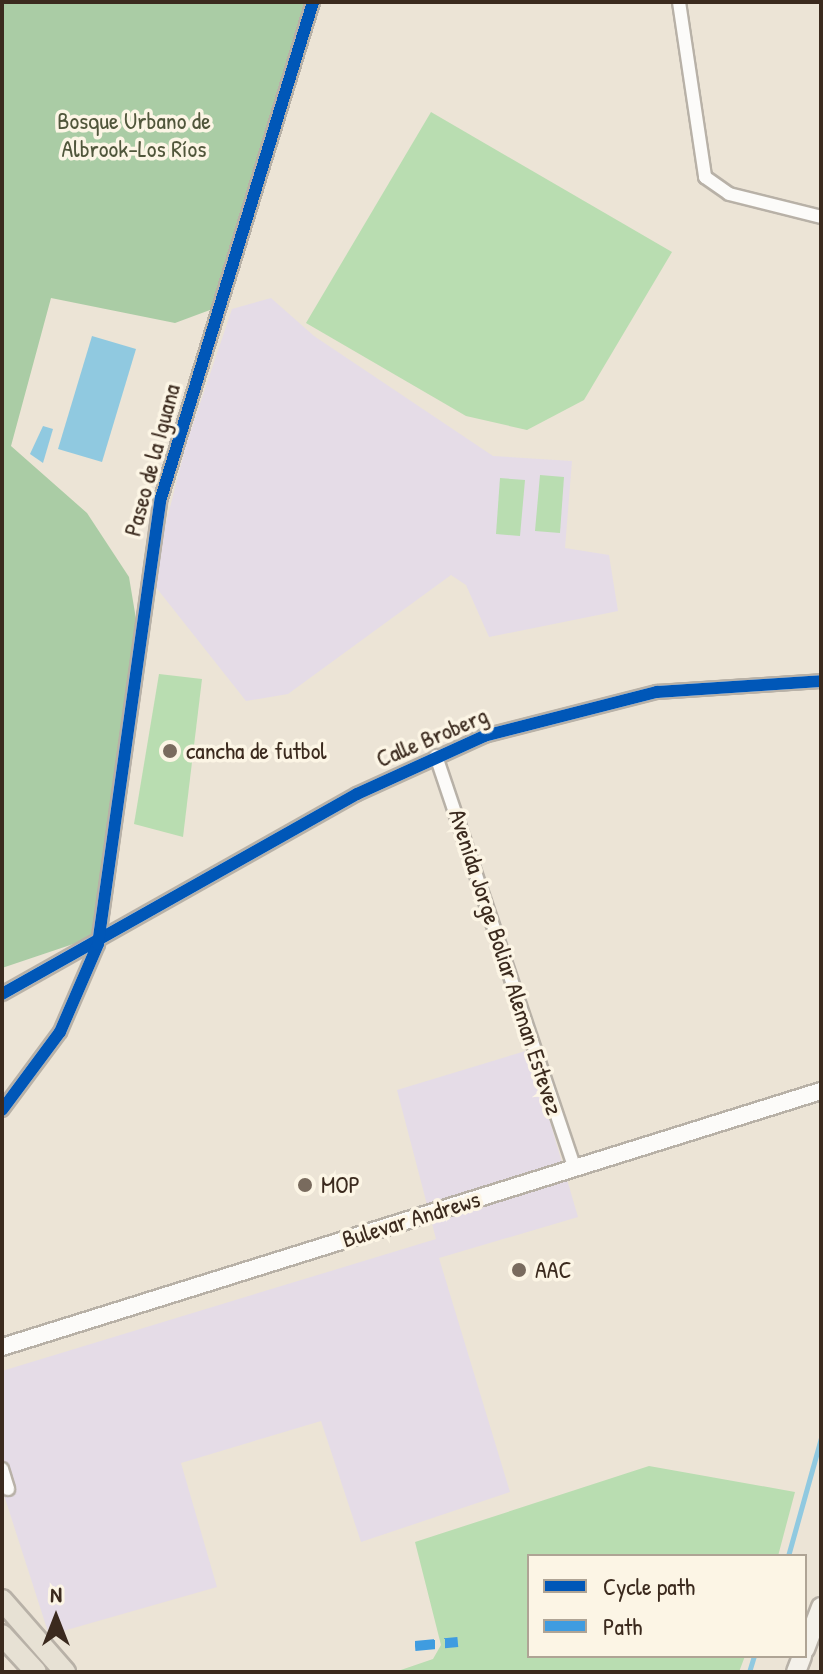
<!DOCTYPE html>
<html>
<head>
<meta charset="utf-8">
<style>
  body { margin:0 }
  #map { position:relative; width:823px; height:1674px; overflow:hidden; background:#ece4d6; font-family:"Patrick Hand",sans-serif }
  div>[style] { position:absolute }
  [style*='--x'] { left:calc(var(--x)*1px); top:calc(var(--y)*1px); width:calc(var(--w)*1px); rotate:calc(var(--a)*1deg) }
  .built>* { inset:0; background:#e5dce7 }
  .green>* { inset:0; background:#b9ddb1 }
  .forest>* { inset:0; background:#aacca5 }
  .water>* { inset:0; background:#90c9e0 }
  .stream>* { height:5px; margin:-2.5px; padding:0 2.5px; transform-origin:2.5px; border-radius:2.5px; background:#90c9e0 }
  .roads { filter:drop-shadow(2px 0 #b8b1a7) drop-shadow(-2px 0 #b8b1a7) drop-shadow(0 2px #b8b1a7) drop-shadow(0 -2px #b8b1a7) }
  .minor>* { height:12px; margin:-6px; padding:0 6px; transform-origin:6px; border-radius:6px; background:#fcfbf9 }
  .tertiary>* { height:16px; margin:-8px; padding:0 8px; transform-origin:8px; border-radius:8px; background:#fcfbf9 }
  .secondary>* { height:18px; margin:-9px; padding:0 9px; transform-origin:9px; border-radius:9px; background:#f4f1ea }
  .primary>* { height:20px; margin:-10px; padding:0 10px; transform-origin:10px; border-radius:10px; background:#e7e1d4 }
  .quiet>* { height:10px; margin-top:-5px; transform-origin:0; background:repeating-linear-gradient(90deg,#3f9ce0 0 20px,transparent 0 30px) }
  .cycleway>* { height:12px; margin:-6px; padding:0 6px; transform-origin:6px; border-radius:6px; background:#0057b8 }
  .dots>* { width:22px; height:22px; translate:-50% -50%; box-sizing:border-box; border:4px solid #fcf5e5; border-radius:50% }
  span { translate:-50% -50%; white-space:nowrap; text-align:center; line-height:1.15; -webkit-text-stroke:7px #fcf5e5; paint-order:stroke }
  .park-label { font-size:24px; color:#50563b }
  .street-label { font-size:24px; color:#3b2a1e }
  .poi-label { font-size:24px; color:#3b2a1e }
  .left { translate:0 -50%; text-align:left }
  .frame { position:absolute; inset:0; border:4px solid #3b2a1e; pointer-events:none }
  .legend { position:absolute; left:527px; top:1554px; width:280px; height:104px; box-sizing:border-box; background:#fcf5e5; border:2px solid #afa495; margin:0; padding:10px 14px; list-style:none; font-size:24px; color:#3b2a1e }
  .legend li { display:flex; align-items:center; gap:16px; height:40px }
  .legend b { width:40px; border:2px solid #afa495 }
  .north { position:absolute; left:16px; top:1578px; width:80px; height:80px; -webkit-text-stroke:6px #fcf5e5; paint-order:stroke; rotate:0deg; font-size:22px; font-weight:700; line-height:32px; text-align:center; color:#3b2a1e }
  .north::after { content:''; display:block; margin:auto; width:28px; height:36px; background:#3b2a1e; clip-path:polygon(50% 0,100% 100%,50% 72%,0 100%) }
</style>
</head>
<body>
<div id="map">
  <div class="built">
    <i style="clip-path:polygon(271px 298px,314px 336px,493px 456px,572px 461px,565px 548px,609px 555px,618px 611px,489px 637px,466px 585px,451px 575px,288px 694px,246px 701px,151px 581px,186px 445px,232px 309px)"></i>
    <i style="clip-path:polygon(529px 1050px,578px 1217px,439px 1258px,510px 1492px,361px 1542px,321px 1421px,181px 1463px,217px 1587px,49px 1635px,2px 1489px,2px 1371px,436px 1239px,397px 1090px)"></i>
  </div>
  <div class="green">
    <i style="clip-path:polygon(431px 112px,672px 252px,584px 400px,527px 430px,466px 416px,306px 323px)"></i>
    <i style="clip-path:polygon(540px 475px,564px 477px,560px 533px,535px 531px)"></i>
    <i style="clip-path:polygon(500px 478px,525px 480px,520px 536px,496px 534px)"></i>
    <i style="clip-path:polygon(159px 674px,202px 679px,183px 837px,134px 824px)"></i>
    <i style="clip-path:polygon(649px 1466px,795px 1492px,778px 1556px,529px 1556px,529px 1656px,745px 1656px,739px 1672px,395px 1672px,433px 1659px,441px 1645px,415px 1542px)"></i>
  </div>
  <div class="forest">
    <i style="clip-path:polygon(2px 2px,309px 2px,218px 307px,175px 323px,51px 298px,11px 446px,87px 513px,129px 577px,138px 631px,100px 935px,2px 968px)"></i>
  </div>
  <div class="water">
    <i style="clip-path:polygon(92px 336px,136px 349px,102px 462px,58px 449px)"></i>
    <i style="clip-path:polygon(43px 426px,53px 429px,43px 463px,30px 454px)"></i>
  </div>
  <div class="stream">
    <i style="--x:788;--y:1556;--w:123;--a:-74.4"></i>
    <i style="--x:749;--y:1672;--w:17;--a:-73"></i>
  </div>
  <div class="roads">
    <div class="minor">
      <i style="--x:679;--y:2;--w:177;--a:81.5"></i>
      <i style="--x:705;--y:177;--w:29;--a:35"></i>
      <i style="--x:729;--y:194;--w:95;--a:14"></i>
      <i style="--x:436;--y:756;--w:435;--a:71.4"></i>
      <i style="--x:2;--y:994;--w:407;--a:-29.4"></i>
      <i style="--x:357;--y:794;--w:140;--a:-24.5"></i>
      <i style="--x:484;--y:736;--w:179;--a:-14.3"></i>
      <i style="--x:657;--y:692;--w:164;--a:-3.8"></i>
      <i style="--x:2;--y:1110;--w:97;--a:-53.4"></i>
      <i style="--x:60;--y:1032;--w:96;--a:-66.6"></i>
      <i style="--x:98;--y:944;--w:450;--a:-82"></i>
      <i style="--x:161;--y:498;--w:519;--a:-72.96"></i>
      <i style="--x:2;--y:1469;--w:21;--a:73"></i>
    </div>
    <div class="tertiary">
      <i style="--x:2;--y:1347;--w:858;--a:-17.36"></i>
    </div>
    <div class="secondary">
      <i style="--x:805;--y:1649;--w:45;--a:-69.1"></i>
      <i style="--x:796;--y:1672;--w:17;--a:-69"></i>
    </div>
    <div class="primary">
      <i style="--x:2;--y:1600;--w:96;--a:48.8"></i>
      <i style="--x:2;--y:1635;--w:50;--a:47.4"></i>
    </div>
  </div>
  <div class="quiet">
    <i style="--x:415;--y:1646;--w:43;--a:-5.3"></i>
  </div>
  <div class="cycleway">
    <i style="--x:2;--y:994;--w:407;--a:-29.4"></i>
    <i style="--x:357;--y:794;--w:140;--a:-24.5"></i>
    <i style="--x:484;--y:736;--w:179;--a:-14.3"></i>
    <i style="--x:657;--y:692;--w:164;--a:-3.8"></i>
    <i style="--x:2;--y:1110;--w:97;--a:-53.4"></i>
    <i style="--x:60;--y:1032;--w:96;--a:-66.6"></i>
    <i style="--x:98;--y:944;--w:450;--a:-82"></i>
    <i style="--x:161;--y:498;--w:519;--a:-72.96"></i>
  </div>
  <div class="dots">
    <i style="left:170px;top:751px;background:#796b5e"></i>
    <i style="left:305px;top:1185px;background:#796b5e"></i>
    <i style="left:519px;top:1270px;background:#796b5e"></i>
  </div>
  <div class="park-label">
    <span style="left:134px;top:135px">Bosque Urbano de<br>Albrook-Los Ríos</span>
  </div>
  <div class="street-label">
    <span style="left:152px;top:460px;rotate:-75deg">Paseo de la Iguana</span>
    <span style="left:432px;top:737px;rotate:-23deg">Calle Broberg</span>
    <span style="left:506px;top:962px;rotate:72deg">Avenida Jorge Boliar Aleman Estevez</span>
    <span style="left:411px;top:1219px;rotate:-17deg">Bulevar Andrews</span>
  </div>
  <div class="poi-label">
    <span class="left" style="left:186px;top:751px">cancha de futbol</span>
    <span class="left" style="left:321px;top:1185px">MOP</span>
    <span class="left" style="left:535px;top:1270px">AAC</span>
  </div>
  <div class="frame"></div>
  <ul class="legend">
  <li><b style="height:10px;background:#0057b8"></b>Cycle path</li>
  <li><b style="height:10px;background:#3f9ce0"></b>Path</li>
  </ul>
  <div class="north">N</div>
</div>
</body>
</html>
